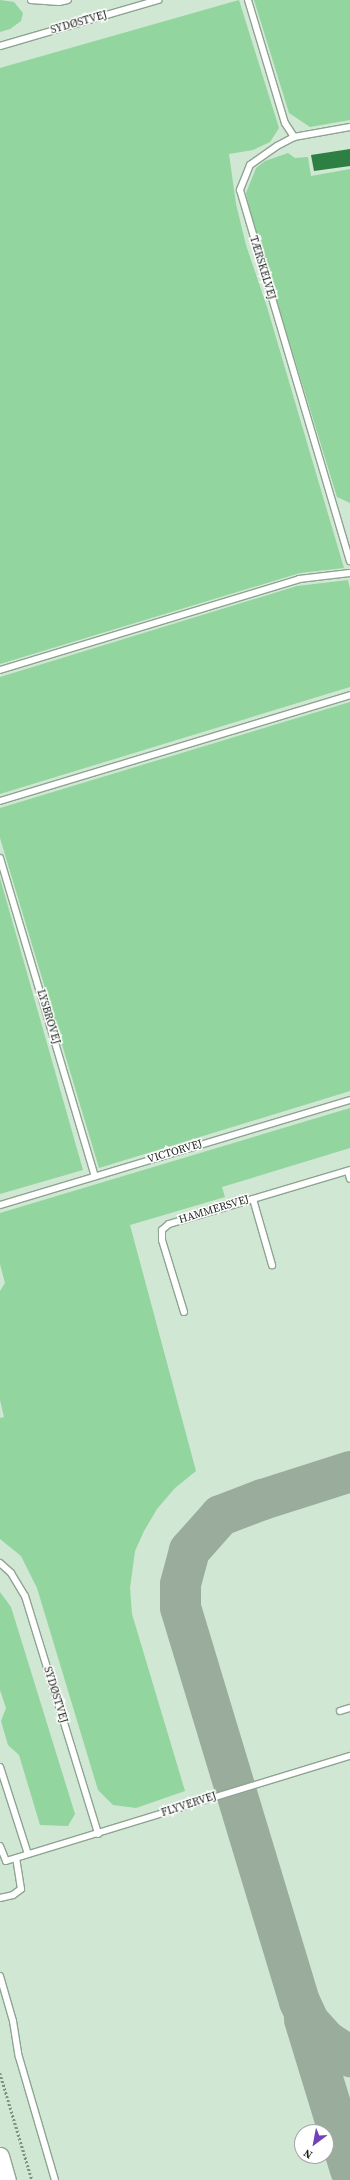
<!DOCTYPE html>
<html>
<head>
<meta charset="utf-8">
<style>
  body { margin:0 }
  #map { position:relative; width:350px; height:2180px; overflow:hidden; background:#d0e7d3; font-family:"Source Serif 4",serif }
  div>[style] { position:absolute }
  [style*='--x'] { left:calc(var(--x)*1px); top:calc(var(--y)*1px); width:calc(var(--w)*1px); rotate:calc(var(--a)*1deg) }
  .green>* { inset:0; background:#92d59e }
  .taxiway>* { height:41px; margin:-20.5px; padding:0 20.5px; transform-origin:20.5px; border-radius:20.5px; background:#9aad9d }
  .building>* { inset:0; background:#2d7f43 }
  .path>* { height:2.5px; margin-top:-1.25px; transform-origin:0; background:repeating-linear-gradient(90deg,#809183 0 2px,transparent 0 4px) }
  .roads { filter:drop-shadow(1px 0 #8ea491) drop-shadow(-1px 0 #8ea491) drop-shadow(0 1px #8ea491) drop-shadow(0 -1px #8ea491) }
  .lane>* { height:6px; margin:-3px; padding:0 3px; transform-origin:3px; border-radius:3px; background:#fff }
  .secondary>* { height:17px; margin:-8.5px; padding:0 8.5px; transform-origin:8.5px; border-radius:8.5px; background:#fff }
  span { translate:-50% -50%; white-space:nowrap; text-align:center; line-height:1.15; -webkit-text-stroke:3px #fff; paint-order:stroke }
  .street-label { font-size:11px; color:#1a221b }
  .north { position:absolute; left:294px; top:2124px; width:40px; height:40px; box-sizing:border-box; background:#fff; border:1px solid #a3a7a4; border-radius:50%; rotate:212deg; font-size:11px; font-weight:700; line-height:16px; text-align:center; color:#1a221b }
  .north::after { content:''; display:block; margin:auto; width:14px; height:18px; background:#7340b7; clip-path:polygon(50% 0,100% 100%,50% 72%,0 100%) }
</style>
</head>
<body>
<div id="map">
  <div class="green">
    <i style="clip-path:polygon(0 0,14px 2px,23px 13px,21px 21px,10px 29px,0 32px)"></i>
    <i style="clip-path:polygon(239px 0,279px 128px,270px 142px,253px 150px,229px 154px,236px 204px,246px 245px,267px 307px,344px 568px,300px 573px,0 664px,0 68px)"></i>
    <i style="clip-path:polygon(254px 0,350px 0,350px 120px,310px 127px,289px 113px)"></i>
    <i style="clip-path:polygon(288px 153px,295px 158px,308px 157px,311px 176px,350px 169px,350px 503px,337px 497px,251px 217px,246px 193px,256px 168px,265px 161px)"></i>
    <i style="clip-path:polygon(348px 580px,350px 589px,350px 687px,0 794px,0 677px,297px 586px)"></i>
    <i style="clip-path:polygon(350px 702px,350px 1091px,99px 1168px,0 838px,0 808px)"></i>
    <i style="clip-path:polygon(0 878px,83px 1170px,0 1194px)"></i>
    <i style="clip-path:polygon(350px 1108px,350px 1148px,222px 1187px,225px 1197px,130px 1225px,196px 1471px,175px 1488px,157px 1509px,144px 1531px,135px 1551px,130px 1588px,132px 1614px,185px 1791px,136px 1808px,113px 1805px,98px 1790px,37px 1588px,21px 1556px,0 1539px,0 1418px,4px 1417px,0 1400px,0 1291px,5px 1283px,0 1264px,0 1213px)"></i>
    <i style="clip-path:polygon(0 1592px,11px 1607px,75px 1814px,68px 1826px,40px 1825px,19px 1755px,8px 1745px,1px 1721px,6px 1708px,0 1690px)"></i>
  </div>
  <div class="taxiway">
    <i style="--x:350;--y:1471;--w:92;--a:162.3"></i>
    <i style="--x:262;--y:1499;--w:45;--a:159.1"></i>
    <i style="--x:220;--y:1515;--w:47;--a:131.5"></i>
    <i style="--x:189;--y:1550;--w:35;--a:105"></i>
    <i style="--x:180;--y:1584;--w:23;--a:90"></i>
    <i style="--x:180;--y:1607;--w:412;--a:73.2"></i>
    <i style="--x:299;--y:2001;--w:23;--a:65"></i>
    <i style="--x:309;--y:2022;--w:24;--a:48"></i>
    <i style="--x:325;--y:2040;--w:30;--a:33"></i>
    <i style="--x:304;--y:2019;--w:157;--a:73"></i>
  </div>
  <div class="building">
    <i style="clip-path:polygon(350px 149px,350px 166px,314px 171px,311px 155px)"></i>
  </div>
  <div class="path">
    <i style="--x:0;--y:2073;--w:112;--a:73.3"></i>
  </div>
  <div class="roads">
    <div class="lane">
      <i style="--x:31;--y:0;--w:28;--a:4"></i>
      <i style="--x:59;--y:2;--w:9;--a:-13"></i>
      <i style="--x:248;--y:0;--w:128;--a:73.3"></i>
      <i style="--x:285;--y:123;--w:17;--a:57"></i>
      <i style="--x:0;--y:46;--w:165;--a:-16.2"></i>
      <i style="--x:350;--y:127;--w:57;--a:169.9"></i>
      <i style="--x:294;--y:137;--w:19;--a:152"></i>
      <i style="--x:277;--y:146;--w:33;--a:145"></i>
      <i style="--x:250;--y:165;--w:27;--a:112"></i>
      <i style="--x:240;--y:190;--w:387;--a:73.5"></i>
      <i style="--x:0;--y:670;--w:313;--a:-16.9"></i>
      <i style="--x:299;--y:579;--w:51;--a:-6.7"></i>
      <i style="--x:0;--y:801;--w:366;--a:-16.8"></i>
      <i style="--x:0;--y:858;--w:332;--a:73.4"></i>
      <i style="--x:348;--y:1171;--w:8;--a:76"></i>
      <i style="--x:253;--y:1199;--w:69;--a:73.9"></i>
      <i style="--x:0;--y:1205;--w:365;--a:-16.7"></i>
      <i style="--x:184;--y:1312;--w:75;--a:-107"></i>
      <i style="--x:162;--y:1240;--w:10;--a:-90"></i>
      <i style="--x:162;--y:1230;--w:9;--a:-41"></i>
      <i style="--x:169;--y:1224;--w:189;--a:-16.6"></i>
      <i style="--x:0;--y:1563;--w:15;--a:42"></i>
      <i style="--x:11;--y:1573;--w:27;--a:59"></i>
      <i style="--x:25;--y:1596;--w:249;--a:72.9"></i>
      <i style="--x:340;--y:1711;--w:10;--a:-17"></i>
      <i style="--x:0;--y:1767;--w:91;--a:72.2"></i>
      <i style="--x:0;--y:1846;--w:16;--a:68"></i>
      <i style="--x:6;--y:1861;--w:360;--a:-17"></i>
      <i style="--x:0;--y:1898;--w:13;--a:-13"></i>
      <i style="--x:13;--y:1895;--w:10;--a:-37"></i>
      <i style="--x:21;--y:1889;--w:31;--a:-99"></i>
      <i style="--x:0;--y:1976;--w:47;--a:73.9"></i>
      <i style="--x:13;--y:2021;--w:36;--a:81"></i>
      <i style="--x:19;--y:2057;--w:128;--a:73.7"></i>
    </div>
    <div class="secondary">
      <i style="--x:0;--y:2156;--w:25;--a:74"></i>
    </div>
  </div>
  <div class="street-label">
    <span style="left:79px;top:23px;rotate:-16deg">SYDØSTVEJ</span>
    <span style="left:262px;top:268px;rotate:73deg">TÆRSKELVEJ</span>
    <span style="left:48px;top:1017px;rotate:73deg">LYSBROVEJ</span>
    <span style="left:175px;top:1152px;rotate:-17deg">VICTORVEJ</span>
    <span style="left:214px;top:1210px;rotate:-17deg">HAMMERSVEJ</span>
    <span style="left:55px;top:1695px;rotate:73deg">SYDØSTVEJ</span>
    <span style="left:189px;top:1805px;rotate:-18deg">FLYVERVEJ</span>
  </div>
  <div class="north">N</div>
</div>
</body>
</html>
